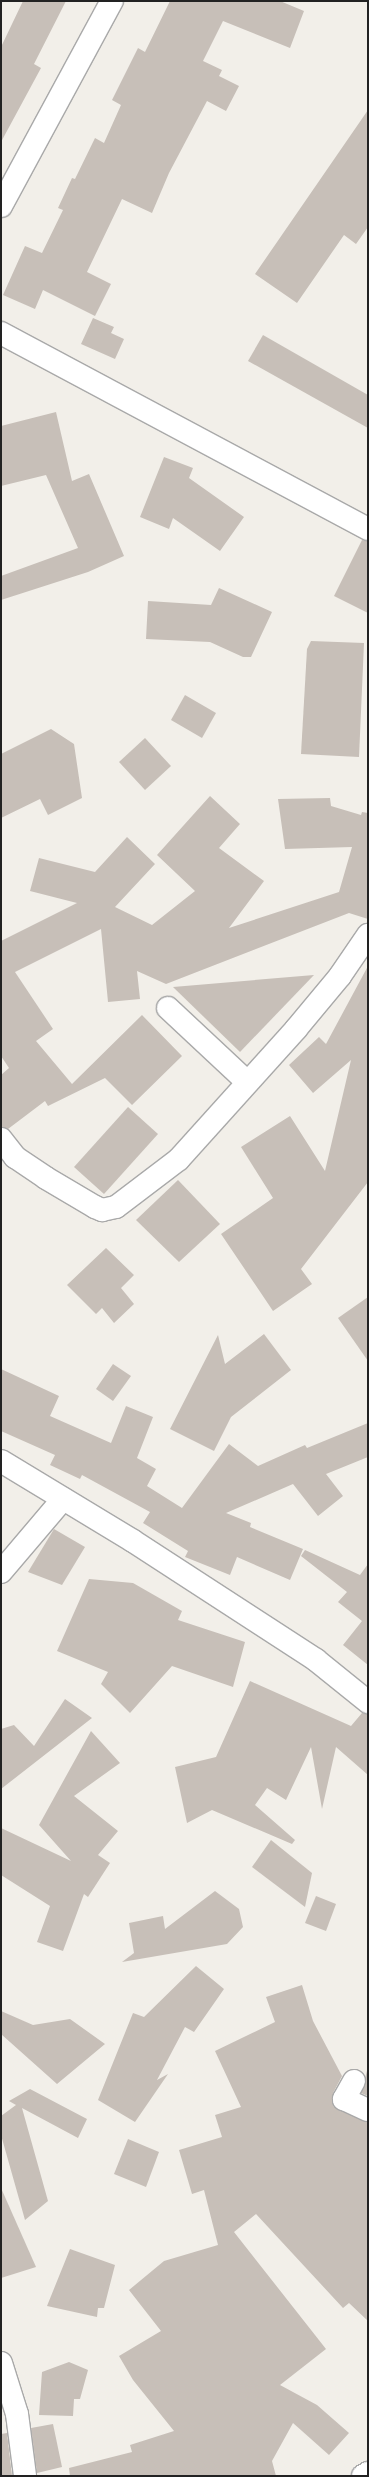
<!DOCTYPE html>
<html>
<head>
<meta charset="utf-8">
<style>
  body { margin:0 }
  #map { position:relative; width:369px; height:2477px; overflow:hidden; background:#f2efe9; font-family:Inter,sans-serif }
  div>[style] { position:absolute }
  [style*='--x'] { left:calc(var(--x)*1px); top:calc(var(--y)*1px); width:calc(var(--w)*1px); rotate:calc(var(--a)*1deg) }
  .building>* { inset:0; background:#c7bfb8 }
  .roads { filter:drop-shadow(1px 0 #a9a9a9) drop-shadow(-1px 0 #a9a9a9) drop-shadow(0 1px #a9a9a9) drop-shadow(0 -1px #a9a9a9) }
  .minor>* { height:22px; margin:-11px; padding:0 11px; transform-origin:11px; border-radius:11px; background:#fff }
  span { translate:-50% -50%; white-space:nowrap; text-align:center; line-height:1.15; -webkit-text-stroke:3px #fff; paint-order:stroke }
  .frame { position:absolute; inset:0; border:2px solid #222; pointer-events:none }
</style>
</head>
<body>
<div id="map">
  <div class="building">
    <i style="clip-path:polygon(23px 1px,66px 1px,34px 64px,41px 68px,1px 142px,1px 47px)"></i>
    <i style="clip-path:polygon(170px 1px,280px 1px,304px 11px,290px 48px,223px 21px,203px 61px,222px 70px,219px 76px,239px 86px,226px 111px,207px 101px,169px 173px,152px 213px,122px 199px,87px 272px,111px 284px,95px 316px,43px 290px,35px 309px,3px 295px,25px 246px,42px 253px,63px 210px,58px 208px,72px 178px,75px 179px,95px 138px,104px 143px,121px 105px,112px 100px,138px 48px,145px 52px)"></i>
    <i style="clip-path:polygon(368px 110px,368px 227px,356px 244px,344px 235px,297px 303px,255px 274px)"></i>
    <i style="clip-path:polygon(93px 318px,114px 327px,111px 333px,124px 339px,115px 359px,81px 344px)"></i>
    <i style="clip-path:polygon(263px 335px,368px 395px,368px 428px,248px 361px)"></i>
    <i style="clip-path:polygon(56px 412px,72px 481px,89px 474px,124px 556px,88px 572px,1px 600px,1px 576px,78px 548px,46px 475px,1px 486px,1px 426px)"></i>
    <i style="clip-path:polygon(164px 457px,193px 468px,189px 478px,244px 517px,220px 551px,173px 518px,169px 529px,140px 517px)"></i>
    <i style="clip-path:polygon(362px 540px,368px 541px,368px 613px,334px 596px)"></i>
    <i style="clip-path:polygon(219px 588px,272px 612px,251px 657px,243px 657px,210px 642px,146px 639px,148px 601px,211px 605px)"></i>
    <i style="clip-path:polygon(311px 641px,364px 643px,359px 757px,301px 754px,307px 649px)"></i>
    <i style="clip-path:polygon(185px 695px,216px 713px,202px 738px,171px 720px)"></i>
    <i style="clip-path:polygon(51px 729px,74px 744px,82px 798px,48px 815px,40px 799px,1px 818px,1px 754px)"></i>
    <i style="clip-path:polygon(145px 738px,171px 766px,145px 790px,119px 762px)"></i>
    <i style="clip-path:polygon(210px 796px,240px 824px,219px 848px,264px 881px,229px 928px,339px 892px,352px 847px,285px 849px,278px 799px,330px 798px,331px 806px,361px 815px,362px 812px,368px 813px,368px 919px,349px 913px,166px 984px,137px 971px,140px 999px,108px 1002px,101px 929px,15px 972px,53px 1029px,36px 1041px,72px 1084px,142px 1015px,182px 1056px,132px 1105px,105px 1078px,48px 1106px,45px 1101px,8px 1129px,1px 1127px,1px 1075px,9px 1068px,1px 1056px,1px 941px,77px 903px,30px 891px,39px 858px,95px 872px,127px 837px,155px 864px,115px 907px,152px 925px,195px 891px,157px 855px)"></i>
    <i style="clip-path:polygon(368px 966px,368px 1182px,301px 1269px,312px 1284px,273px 1311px,221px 1234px,273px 1198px,241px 1147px,290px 1116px,325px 1171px,351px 1060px,313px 1093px,289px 1065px,319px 1037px,326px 1044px)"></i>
    <i style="clip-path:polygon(314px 975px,240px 1052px,173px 987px)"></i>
    <i style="clip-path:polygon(128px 1107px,158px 1134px,104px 1194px,74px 1167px)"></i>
    <i style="clip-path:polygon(178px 1180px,220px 1224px,179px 1262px,136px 1220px)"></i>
    <i style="clip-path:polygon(106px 1248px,134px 1275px,121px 1288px,134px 1304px,114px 1323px,102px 1308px,96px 1314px,67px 1285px)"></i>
    <i style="clip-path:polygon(368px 1297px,368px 1361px,338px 1318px)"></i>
    <i style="clip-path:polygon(264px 1334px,291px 1370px,231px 1417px,214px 1451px,170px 1429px,218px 1335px,225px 1364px)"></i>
    <i style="clip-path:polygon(113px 1364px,131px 1376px,113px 1401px,96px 1389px)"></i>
    <i style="clip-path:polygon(1px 1369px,59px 1396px,50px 1416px,111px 1443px,126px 1406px,153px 1417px,137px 1458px,156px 1469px,147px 1486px,182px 1508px,229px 1444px,258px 1466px,305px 1445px,307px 1448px,368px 1423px,368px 1457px,326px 1474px,343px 1496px,318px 1516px,293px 1484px,226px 1513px,251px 1523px,250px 1527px,303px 1549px,290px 1580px,237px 1557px,230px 1575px,185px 1557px,188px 1551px,143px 1523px,150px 1512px,82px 1475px,80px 1479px,50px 1465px,55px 1455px,1px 1431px)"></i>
    <i style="clip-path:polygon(54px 1529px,85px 1547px,62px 1585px,28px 1572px)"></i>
    <i style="clip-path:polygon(305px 1550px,360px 1575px,368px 1564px,368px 1665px,343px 1645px,362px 1621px,338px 1602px,347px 1592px,301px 1556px)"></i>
    <i style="clip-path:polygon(89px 1579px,133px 1583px,182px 1611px,178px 1620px,245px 1642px,233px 1687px,172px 1666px,130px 1713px,101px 1684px,108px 1672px,57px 1651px)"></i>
    <i style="clip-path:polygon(250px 1681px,351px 1726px,362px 1713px,368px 1714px,368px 1775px,336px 1747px,322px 1809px,311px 1747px,286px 1800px,267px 1788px,255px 1805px,295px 1840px,292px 1844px,212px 1810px,187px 1823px,175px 1767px,216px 1757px)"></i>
    <i style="clip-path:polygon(65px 1699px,92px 1718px,1px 1789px,1px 1729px,14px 1725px,34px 1746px)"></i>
    <i style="clip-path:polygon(91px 1731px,120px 1763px,74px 1796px,118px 1831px,98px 1855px,110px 1863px,88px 1897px,84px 1894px,63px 1951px,37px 1942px,50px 1906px,1px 1875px,1px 1828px,71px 1861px,39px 1825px)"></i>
    <i style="clip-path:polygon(271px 1840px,312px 1873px,305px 1907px,252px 1867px)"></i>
    <i style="clip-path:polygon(215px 1891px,239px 1909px,243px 1927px,227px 1944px,122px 1962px,134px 1953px,129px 1923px,163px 1916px,165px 1929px)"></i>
    <i style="clip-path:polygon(316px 1896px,336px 1904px,326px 1931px,305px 1923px)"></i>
    <i style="clip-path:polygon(196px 1966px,224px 1989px,194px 2032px,185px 2027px,157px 2080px,168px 2074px,135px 2122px,98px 2100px,133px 2013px,144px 2017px)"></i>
    <i style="clip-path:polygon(302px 1985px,313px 2021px,342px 2076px,333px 2093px,333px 2106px,368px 2122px,368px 2321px,349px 2303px,343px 2308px,256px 2214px,234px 2232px,326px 2349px,280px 2385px,317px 2405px,349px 2433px,329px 2455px,293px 2423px,272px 2461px,276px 2476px,70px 2476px,69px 2468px,132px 2452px,130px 2445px,174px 2431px,133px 2380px,119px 2356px,161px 2331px,129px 2290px,164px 2261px,218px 2245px,204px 2190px,192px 2194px,179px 2150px,222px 2137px,215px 2115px,241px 2107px,215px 2051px,275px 2022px,266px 1997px)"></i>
    <i style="clip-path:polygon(1px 2011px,33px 2025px,70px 2019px,105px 2044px,57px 2084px,1px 2034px)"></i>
    <i style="clip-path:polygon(368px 2067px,368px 2096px,361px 2093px)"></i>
    <i style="clip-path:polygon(30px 2089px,87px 2119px,78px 2138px,22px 2108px,48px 2201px,25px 2220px,1px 2135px,1px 2116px,16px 2105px,9px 2101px)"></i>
    <i style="clip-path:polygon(128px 2139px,159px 2152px,146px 2187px,114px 2174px)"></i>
    <i style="clip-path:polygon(1px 2188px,36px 2267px,1px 2278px)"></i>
    <i style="clip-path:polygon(70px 2249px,115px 2265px,104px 2308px,98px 2308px,97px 2317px,47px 2306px)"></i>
    <i style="clip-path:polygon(69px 2362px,88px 2370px,80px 2399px,74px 2399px,73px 2416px,39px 2415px,42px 2372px)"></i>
    <i style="clip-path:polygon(53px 2424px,62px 2467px,37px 2473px,31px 2428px)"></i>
    <i style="clip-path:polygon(7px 2433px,12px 2476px,1px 2476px,1px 2434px)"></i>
  </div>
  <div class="roads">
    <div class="minor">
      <i style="--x:1;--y:206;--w:233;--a:-61.6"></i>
      <i style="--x:1;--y:333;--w:416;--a:28.1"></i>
      <i style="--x:168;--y:1008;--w:108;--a:43.1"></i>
      <i style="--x:1;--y:1139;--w:23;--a:52"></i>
      <i style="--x:15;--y:1157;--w:37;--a:34"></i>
      <i style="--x:46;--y:1178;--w:57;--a:30.6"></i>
      <i style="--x:95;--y:1207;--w:8;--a:23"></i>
      <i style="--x:102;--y:1210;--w:14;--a:-12"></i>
      <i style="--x:116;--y:1207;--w:79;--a:-37.3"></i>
      <i style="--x:179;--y:1159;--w:175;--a:-48"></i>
      <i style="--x:296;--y:1029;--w:69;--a:-50.3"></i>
      <i style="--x:340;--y:976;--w:50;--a:-55.7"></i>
      <i style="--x:1;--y:1461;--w:154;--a:31.2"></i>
      <i style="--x:133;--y:1541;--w:218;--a:33"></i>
      <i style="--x:316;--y:1660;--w:67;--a:38.9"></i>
      <i style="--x:1;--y:1572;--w:96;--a:-49.7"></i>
      <i style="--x:354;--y:2081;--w:21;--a:119"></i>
      <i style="--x:344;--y:2099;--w:26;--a:25"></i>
      <i style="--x:1;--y:2363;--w:53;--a:72.6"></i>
      <i style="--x:17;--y:2414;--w:63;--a:82.6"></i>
      <i style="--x:363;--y:2476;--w:6;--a:-31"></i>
    </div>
  </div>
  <div class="frame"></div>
</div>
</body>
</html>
